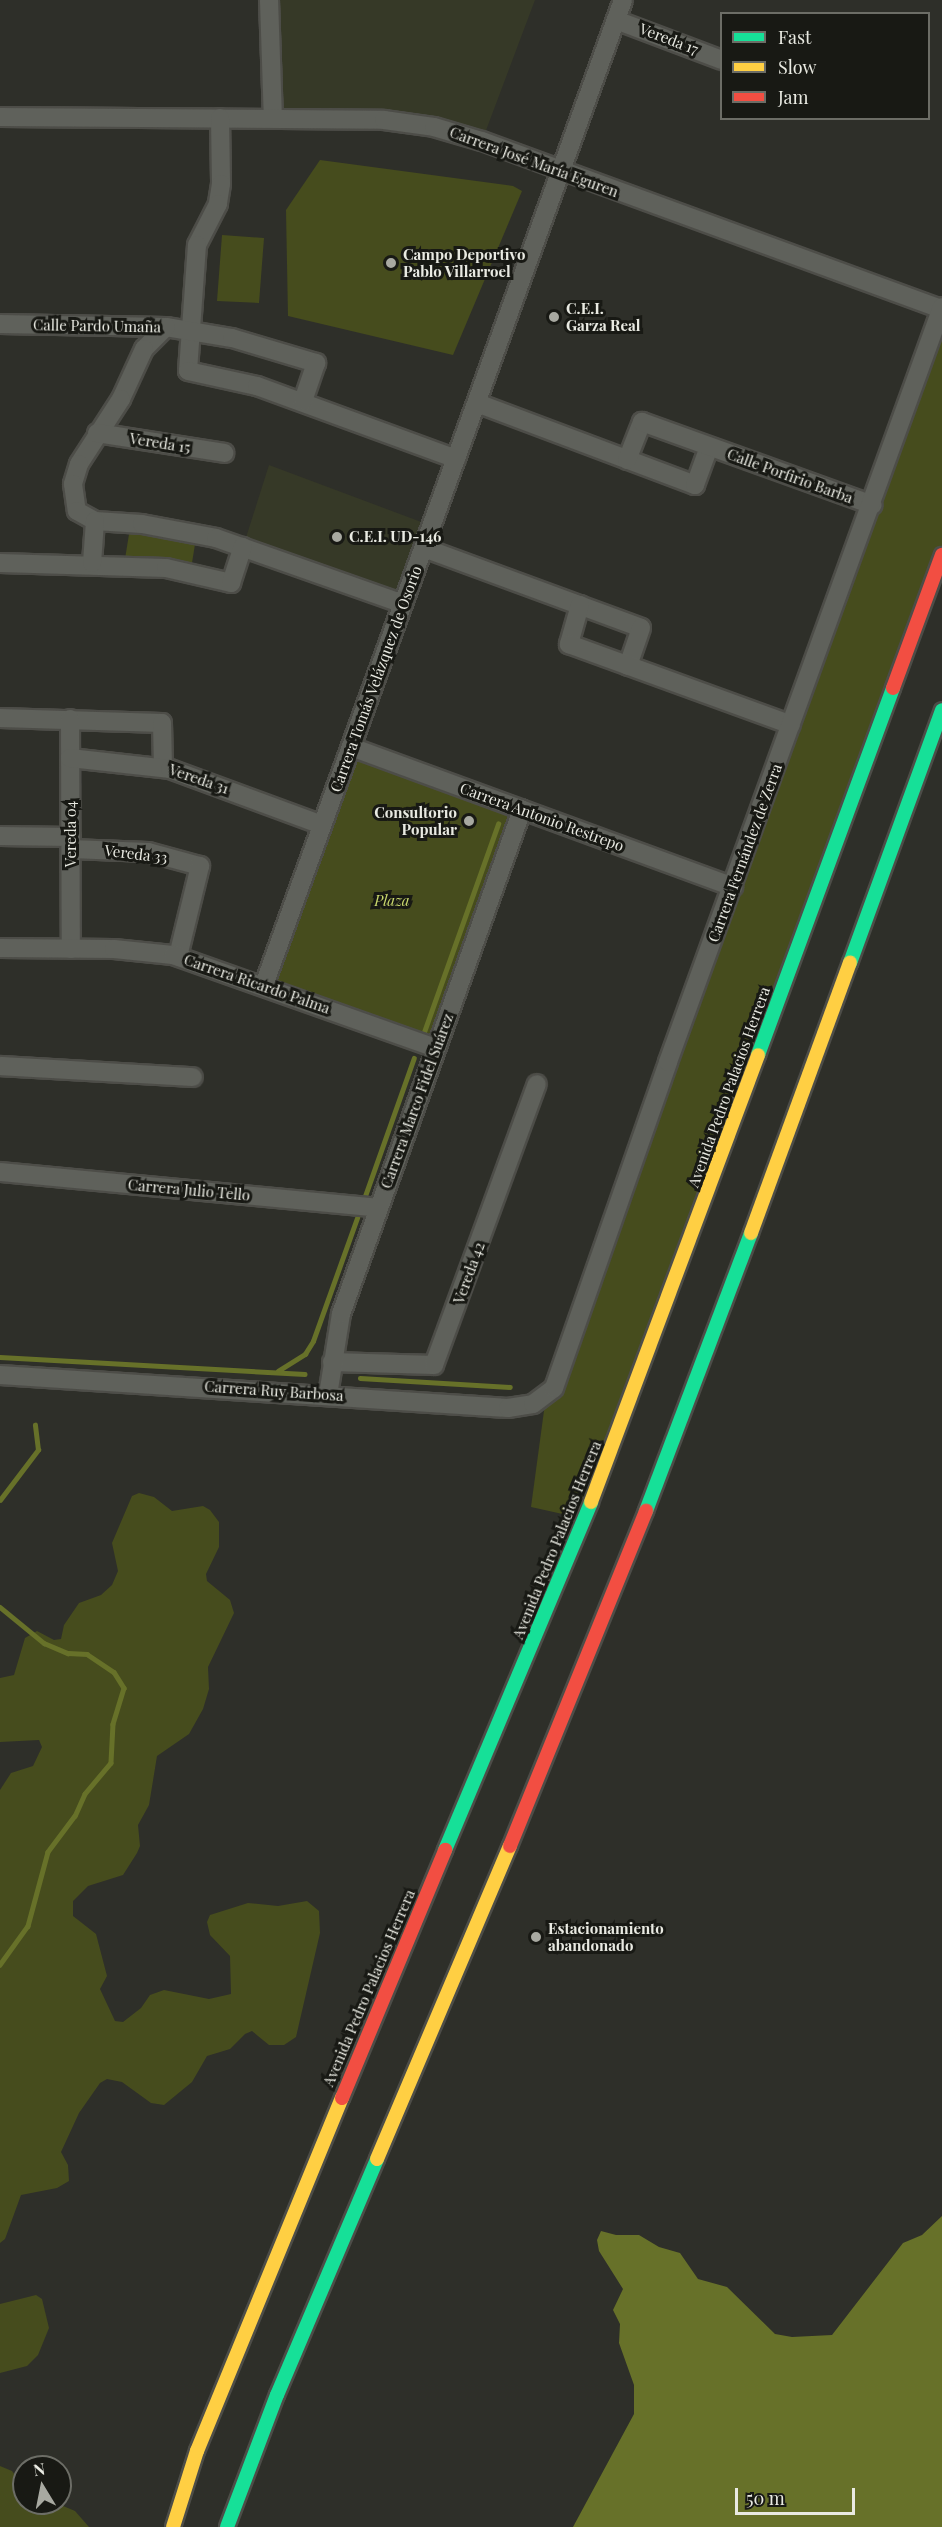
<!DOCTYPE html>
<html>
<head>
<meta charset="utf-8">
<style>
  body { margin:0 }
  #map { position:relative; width:942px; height:2527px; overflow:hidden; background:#2e2f29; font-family:"Playfair Display",serif }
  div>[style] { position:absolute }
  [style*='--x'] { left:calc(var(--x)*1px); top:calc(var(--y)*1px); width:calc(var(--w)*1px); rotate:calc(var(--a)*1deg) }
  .built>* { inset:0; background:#363927 }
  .green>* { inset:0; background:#464c1d }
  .water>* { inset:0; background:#677129 }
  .stream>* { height:4.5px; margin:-2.25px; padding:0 2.25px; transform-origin:2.25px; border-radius:2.25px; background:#677129 }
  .roads { filter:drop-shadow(2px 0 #4d4d48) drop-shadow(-2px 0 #4d4d48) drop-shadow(0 2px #4d4d48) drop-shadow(0 -2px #4d4d48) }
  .street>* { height:18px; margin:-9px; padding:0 9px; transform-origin:9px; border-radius:9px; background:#5f615b }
  .fast>* { height:14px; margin:-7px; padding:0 7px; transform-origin:7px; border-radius:7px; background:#16e098 }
  .slow>* { height:14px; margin:-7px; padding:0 7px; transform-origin:7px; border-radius:7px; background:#ffcf43 }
  .jam>* { height:14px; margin:-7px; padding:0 7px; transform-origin:7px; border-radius:7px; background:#f24e42 }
  .dots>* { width:16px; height:16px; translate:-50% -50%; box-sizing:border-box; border:3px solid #181914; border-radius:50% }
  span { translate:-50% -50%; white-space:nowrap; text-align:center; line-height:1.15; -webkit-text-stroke:6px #181914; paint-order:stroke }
  .street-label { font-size:15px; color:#e9eae2 }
  .poi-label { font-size:15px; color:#e9eae2; font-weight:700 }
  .left { translate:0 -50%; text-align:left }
  .right { translate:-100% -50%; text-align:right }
  .park-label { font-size:15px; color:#c9d86d; font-style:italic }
  .legend { position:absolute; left:720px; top:12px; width:210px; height:108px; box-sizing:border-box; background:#181914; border:2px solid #6c6d66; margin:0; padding:8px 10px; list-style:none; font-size:18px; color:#e9eae2 }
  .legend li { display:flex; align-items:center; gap:12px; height:30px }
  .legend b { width:30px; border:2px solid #6c6d66 }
  .north { position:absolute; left:12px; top:2455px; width:60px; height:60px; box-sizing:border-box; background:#181914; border:2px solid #6c6d66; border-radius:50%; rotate:350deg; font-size:16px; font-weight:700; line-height:24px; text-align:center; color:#e9eae2 }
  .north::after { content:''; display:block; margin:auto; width:21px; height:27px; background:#a8a9a1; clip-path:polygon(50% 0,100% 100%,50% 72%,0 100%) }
  .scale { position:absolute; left:735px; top:2488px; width:120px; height:27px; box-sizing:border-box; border:3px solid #e9eae2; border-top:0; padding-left:8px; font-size:18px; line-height:21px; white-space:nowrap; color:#e9eae2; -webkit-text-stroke:4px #181914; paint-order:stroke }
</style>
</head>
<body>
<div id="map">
  <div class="built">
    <i style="clip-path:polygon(269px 0,535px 0,482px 141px,434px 127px,273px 118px)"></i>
    <i style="clip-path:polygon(269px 465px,432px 526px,403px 604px,243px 547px)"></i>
  </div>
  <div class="green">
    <i style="clip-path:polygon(320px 160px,513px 186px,522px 191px,453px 355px,288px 316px,286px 210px)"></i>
    <i style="clip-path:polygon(222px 235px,264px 238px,259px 303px,217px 301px)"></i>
    <i style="clip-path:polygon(942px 307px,942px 555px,585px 1519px,531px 1507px,546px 1396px)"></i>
    <i style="clip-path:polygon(130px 528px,196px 538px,191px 569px,125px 559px)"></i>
    <i style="clip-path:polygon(351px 747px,522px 810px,436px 1048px,264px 985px)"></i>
    <i style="clip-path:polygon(139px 1493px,154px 1497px,172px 1511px,203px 1506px,210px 1510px,219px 1522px,219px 1547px,206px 1574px,207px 1581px,230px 1600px,234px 1613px,208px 1667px,209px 1689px,203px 1709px,189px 1734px,157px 1756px,149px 1805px,138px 1825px,140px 1846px,137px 1853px,123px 1875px,88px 1886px,73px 1901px,73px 1916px,96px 1934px,107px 1976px,100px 1989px,115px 2021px,123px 2022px,141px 2008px,150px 1995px,164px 1990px,209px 1999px,231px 1994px,230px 1956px,210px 1935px,207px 1922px,210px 1915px,248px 1903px,278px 1906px,307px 1901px,319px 1911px,320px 1933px,296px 2037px,284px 2045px,269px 2045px,252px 2031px,245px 2034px,230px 2049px,207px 2056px,192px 2082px,164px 2105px,151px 2103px,122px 2082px,107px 2079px,100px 2083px,79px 2113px,61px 2152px,68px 2165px,69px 2181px,57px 2188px,21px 2195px,5px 2239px,0 2243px,0 1790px,11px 1773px,33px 1766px,42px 1747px,39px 1740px,0 1742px,0 1678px,14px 1675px,25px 1638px,37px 1631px,54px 1640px,61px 1639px,64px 1625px,79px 1603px,101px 1595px,112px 1585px,118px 1571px,112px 1543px,132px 1496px)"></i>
    <i style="clip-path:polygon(36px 2295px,42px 2299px,49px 2328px,38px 2355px,27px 2366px,0 2373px,0 2304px)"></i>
    <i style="clip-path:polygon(0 2466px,12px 2471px,24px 2488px,24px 2503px,56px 2503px,75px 2511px,89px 2527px,0 2527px)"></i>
  </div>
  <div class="water">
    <i style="clip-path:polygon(942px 2216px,942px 2527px,573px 2527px,634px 2414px,634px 2385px,619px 2343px,620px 2324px,613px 2310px,623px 2289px,599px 2251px,597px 2240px,601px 2231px,616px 2235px,639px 2235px,659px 2247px,680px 2253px,698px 2279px,727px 2287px,775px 2334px,792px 2337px,832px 2335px,903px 2243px,922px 2235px)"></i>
  </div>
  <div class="stream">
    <i style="--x:424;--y:1032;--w:221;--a:-70.4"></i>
    <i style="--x:365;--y:1196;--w:146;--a:-70.5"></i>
    <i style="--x:0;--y:1357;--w:305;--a:3.2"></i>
    <i style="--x:278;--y:1371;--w:32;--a:-32"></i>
    <i style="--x:305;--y:1354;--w:15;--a:-58"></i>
    <i style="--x:313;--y:1341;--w:131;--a:-70.3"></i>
    <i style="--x:360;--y:1378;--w:150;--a:3.4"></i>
    <i style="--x:0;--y:1500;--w:63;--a:-52.8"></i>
    <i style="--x:38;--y:1450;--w:25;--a:-97"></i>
    <i style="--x:0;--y:1607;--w:57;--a:39.3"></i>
    <i style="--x:44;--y:1643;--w:26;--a:23"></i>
    <i style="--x:68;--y:1653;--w:19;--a:3"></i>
    <i style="--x:87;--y:1654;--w:32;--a:34"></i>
    <i style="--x:114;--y:1672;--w:19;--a:58"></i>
    <i style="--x:124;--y:1688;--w:38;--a:107"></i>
    <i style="--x:113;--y:1724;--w:39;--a:93"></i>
    <i style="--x:111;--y:1763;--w:40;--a:130"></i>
    <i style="--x:85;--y:1794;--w:24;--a:114"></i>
    <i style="--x:75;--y:1816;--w:45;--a:126.9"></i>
    <i style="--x:48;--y:1852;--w:77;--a:105.1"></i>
    <i style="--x:28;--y:1926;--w:48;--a:125.7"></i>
  </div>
  <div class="roads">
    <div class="street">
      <i style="--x:269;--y:0;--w:118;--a:88.1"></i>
      <i style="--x:616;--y:20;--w:113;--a:20.7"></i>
      <i style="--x:0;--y:117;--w:384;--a:0.4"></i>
      <i style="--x:384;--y:120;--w:50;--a:8"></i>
      <i style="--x:434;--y:127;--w:50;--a:16.3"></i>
      <i style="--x:482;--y:141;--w:489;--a:20.1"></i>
      <i style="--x:220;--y:118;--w:66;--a:89.1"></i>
      <i style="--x:221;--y:184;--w:20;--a:99"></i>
      <i style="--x:218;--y:204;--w:46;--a:117.1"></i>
      <i style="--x:197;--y:245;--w:126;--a:94.1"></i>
      <i style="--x:188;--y:371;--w:71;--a:12.3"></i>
      <i style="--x:257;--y:386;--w:212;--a:20.1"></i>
      <i style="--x:0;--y:324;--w:166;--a:1"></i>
      <i style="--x:166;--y:327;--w:67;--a:9.5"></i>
      <i style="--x:232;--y:338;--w:88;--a:16.6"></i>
      <i style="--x:316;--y:363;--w:40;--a:108.9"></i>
      <i style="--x:166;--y:327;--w:31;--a:135"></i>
      <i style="--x:144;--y:349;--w:55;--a:114.7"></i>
      <i style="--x:121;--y:399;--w:77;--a:122.9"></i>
      <i style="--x:79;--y:464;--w:21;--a:107"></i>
      <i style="--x:73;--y:484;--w:27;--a:82"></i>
      <i style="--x:77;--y:511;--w:21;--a:29"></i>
      <i style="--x:95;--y:521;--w:47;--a:3.7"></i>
      <i style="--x:142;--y:524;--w:75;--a:10.7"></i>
      <i style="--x:216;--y:538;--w:198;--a:19.4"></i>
      <i style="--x:477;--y:403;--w:233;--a:20.6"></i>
      <i style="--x:695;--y:485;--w:40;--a:-69.8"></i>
      <i style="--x:97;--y:433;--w:129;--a:8.9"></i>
      <i style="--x:627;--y:460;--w:41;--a:-68.5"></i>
      <i style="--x:642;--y:422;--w:245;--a:19.8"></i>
      <i style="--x:424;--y:548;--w:231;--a:20.2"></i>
      <i style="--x:641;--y:628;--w:40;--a:108.9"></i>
      <i style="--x:0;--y:563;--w:166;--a:1.7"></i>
      <i style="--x:166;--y:568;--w:67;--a:13"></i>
      <i style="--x:231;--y:583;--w:38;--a:-72"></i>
      <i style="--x:92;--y:563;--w:42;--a:-85.9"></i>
      <i style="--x:580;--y:605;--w:41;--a:105.8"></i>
      <i style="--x:569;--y:644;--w:236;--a:20"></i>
      <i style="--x:0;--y:718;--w:162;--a:1.8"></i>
      <i style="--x:162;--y:723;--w:44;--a:88.7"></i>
      <i style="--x:70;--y:719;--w:230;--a:89.8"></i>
      <i style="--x:351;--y:747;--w:407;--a:20.1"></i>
      <i style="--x:70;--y:758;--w:101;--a:6.3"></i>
      <i style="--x:170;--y:769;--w:162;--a:20.2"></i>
      <i style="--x:0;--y:836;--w:71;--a:0.8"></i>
      <i style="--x:71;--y:849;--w:77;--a:2.2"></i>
      <i style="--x:148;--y:852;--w:54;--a:15.1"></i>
      <i style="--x:200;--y:866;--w:93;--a:103.7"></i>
      <i style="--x:0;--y:948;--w:114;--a:0.5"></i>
      <i style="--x:114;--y:949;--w:59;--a:5.8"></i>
      <i style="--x:173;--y:955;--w:279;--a:19.5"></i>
      <i style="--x:264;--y:985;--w:1048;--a:-69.97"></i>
      <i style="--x:0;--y:1066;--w:193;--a:3.3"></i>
      <i style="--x:0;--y:1172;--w:380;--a:5.4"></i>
      <i style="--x:332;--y:1362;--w:102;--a:1.7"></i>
      <i style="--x:434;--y:1365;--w:299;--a:-69.9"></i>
      <i style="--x:0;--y:1375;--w:509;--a:3.72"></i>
      <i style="--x:508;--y:1408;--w:25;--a:-9"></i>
      <i style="--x:533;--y:1404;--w:26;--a:-37"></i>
      <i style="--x:554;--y:1388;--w:345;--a:-70.7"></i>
      <i style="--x:668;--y:1062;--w:803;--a:-70.05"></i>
      <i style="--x:328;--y:1395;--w:82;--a:-80.9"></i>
      <i style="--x:341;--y:1314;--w:536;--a:-70.25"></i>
    </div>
    <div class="fast">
      <i style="--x:850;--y:963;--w:269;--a:-70"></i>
      <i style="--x:758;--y:1055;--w:391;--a:-69.8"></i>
      <i style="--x:646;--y:1511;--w:297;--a:-69.3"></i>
      <i style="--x:445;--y:1850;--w:377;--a:-67.2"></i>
      <i style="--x:227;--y:2527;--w:141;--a:-69.3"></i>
      <i style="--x:277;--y:2395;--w:256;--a:-67"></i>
    </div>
    <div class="slow">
      <i style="--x:751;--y:1233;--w:288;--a:-69.9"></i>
      <i style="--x:591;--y:1502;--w:477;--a:-69.5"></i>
      <i style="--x:377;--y:2159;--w:340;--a:-67"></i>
      <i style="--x:173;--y:2527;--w:80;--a:-72.5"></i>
      <i style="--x:197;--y:2451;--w:382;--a:-67.7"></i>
    </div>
    <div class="jam">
      <i style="--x:893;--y:688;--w:142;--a:-69.8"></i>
      <i style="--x:510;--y:1846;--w:362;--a:-67.9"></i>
      <i style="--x:342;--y:2098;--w:269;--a:-67.4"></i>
    </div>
  </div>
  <div class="dots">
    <i style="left:391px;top:263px;background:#a8a9a1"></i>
    <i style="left:554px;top:317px;background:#a8a9a1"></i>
    <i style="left:337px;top:537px;background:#a8a9a1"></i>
    <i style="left:469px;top:821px;background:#a8a9a1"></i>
    <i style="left:536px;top:1937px;background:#a8a9a1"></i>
  </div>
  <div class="street-label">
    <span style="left:669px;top:39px;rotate:21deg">Vereda 17</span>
    <span style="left:534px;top:162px;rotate:20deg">Carrera José María Eguren</span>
    <span style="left:97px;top:326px;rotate:1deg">Calle Pardo Umaña</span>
    <span style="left:160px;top:443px;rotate:9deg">Vereda 15</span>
    <span style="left:790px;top:476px;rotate:20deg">Calle Porfirio Barba</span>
    <span style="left:376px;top:679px;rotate:-70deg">Carrera Tomás Velázquez de Osorio</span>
    <span style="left:199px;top:779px;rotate:19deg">Vereda 31</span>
    <span style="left:542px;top:817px;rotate:20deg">Carrera Antonio Restrepo</span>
    <span style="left:71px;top:834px;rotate:-90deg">Vereda 04</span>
    <span style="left:745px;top:853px;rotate:-70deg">Carrera Fernández de Zerra</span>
    <span style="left:136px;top:854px;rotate:7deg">Vereda 33</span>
    <span style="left:257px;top:984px;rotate:19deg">Carrera Ricardo Palma</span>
    <span style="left:729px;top:1087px;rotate:-70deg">Avenida Pedro Palacios Herrera</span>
    <span style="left:417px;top:1101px;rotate:-70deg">Carrera Marco Fidel Suárez</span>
    <span style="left:189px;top:1190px;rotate:5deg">Carrera Julio Tello</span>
    <span style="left:469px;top:1273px;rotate:-70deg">Vereda 42</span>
    <span style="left:274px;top:1391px;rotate:4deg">Carrera Ruy Barbosa</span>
    <span style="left:557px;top:1540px;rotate:-68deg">Avenida Pedro Palacios Herrera</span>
    <span style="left:369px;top:1988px;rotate:-67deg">Avenida Pedro Palacios Herrera</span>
  </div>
  <div class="poi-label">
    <span class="left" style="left:403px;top:263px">Campo Deportivo<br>Pablo Villarroel</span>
    <span class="left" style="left:566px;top:317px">C.E.I.<br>Garza Real</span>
    <span class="left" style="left:349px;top:537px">C.E.I. UD-146</span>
    <span class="right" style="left:457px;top:821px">Consultorio<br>Popular</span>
    <span class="left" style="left:548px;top:1937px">Estacionamiento<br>abandonado</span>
  </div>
  <div class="park-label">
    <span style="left:392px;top:901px">Plaza</span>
  </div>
  <ul class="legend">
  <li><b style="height:8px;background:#16e098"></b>Fast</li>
  <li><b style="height:8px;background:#ffcf43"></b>Slow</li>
  <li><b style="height:8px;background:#f24e42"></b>Jam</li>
  </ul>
  <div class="north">N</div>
  <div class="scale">50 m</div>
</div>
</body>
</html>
